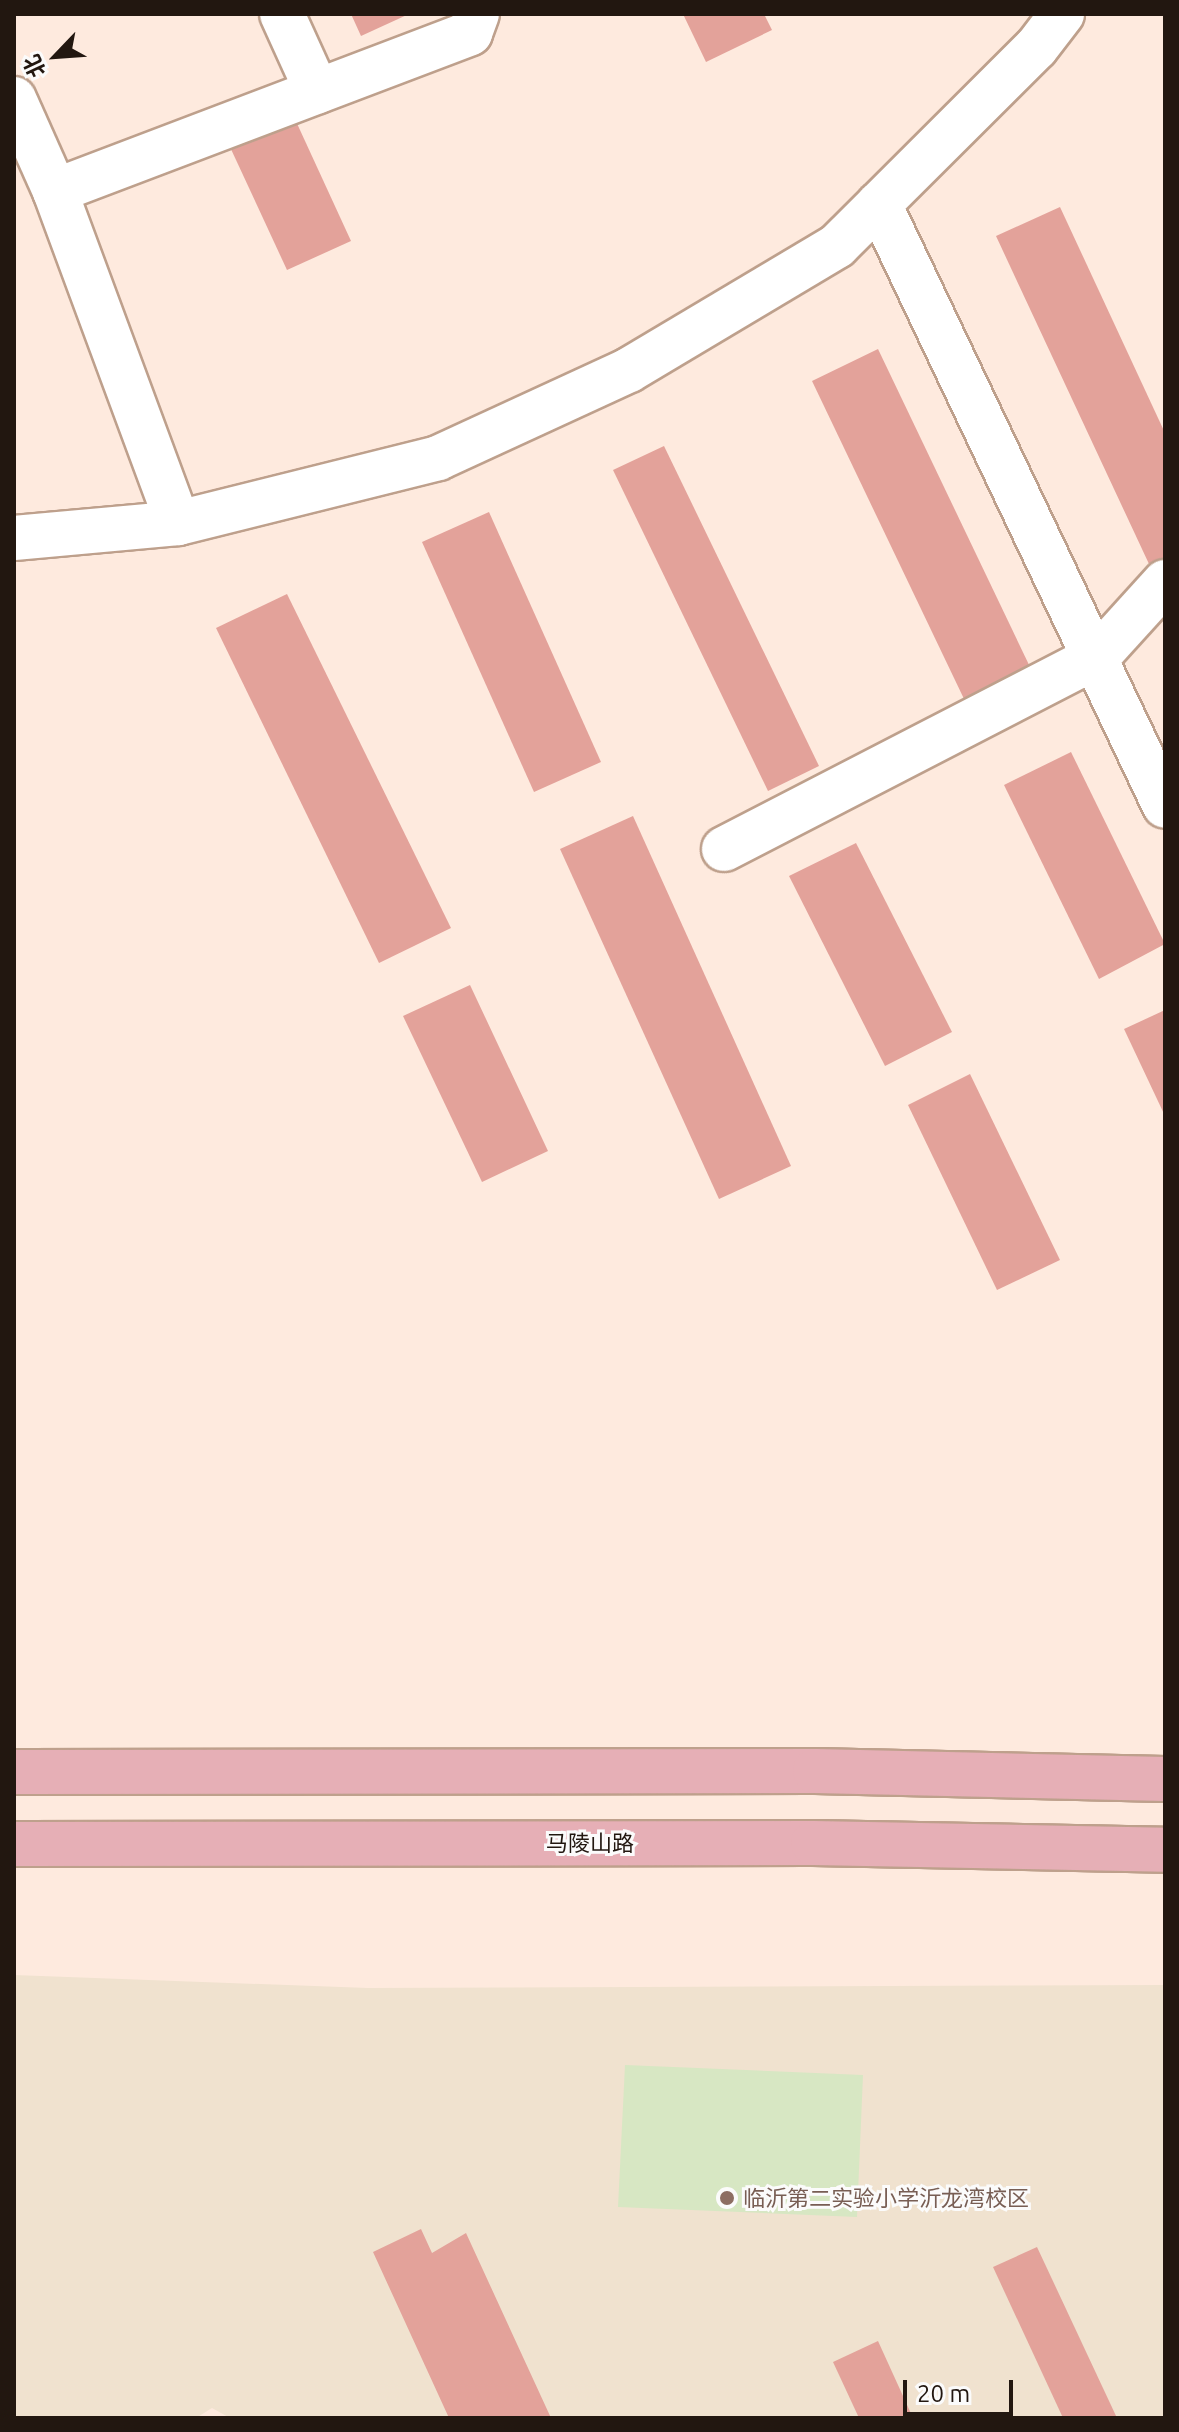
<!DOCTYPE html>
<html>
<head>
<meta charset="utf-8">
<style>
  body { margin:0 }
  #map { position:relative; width:1179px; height:2432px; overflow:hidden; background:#feeade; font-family:Ubuntu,"Noto Sans SC",sans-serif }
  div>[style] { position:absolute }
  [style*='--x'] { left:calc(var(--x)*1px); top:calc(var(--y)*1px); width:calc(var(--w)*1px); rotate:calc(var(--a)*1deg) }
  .education>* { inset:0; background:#f0e2cf }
  .green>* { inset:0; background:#d7e7c3 }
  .building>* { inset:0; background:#e3a29a }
  .roads { filter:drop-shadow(2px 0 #bea08c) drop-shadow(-2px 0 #bea08c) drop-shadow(0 2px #bea08c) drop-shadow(0 -2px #bea08c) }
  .minor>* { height:44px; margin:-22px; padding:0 22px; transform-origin:22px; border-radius:22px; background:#fff }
  .major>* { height:44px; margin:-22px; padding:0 22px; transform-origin:22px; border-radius:22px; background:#e6afb6 }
  .dots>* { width:22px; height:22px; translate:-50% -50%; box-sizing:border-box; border:4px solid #fbfbfb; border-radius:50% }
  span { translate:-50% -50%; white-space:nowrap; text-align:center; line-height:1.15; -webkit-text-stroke:6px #fbfbfb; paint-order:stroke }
  .street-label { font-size:22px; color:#221710 }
  .education-label { font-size:22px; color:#785e54 }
  .left { translate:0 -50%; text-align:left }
  .frame { position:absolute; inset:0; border:16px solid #221710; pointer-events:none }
  .north { position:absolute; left:16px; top:16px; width:80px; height:80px; -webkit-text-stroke:6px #fbfbfb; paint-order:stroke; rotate:245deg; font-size:22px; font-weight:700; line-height:32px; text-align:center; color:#221710 }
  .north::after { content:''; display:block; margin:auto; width:28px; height:36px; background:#221710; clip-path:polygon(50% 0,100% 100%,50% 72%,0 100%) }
  .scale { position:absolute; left:903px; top:2380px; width:110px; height:36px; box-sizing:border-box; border:4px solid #221710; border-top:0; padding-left:10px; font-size:24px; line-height:28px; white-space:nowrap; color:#221710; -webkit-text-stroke:6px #fbfbfb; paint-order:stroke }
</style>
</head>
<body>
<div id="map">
  <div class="education">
    <i style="clip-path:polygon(14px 1975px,368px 1988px,1165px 1985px,1165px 2418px,230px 2418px,212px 2408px,196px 2418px,14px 2418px)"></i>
  </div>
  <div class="green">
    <i style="clip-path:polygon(625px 2065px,863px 2075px,857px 2217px,618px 2207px)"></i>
  </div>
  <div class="building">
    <i style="clip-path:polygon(351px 14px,409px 14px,361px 36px)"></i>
    <i style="clip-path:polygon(683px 14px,764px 14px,772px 30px,706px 62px)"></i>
    <i style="clip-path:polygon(294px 117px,351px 241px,287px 270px,230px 147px)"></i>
    <i style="clip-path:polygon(1060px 207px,1165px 433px,1165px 557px,1149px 564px,996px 236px)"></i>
    <i style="clip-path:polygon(878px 349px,1031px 669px,965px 701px,812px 381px)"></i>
    <i style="clip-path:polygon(664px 446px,819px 766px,768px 791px,613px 470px)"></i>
    <i style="clip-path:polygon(489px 512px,601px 762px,534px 792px,422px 542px)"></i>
    <i style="clip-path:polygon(287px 594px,451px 928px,379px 963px,216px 628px)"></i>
    <i style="clip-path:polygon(1071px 752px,1165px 944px,1099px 979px,1004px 785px)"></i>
    <i style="clip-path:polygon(633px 816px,791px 1166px,719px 1199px,560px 849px)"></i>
    <i style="clip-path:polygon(856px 843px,952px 1032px,885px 1066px,789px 876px)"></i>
    <i style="clip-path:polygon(470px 985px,548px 1151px,482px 1182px,403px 1016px)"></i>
    <i style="clip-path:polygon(1165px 1010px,1165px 1116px,1124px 1029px)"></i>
    <i style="clip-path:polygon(970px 1074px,1060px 1260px,997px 1290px,908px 1105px)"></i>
    <i style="clip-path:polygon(421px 2229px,432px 2253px,466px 2233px,551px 2418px,449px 2418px,373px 2252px)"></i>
    <i style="clip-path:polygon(1037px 2247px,1117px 2418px,1063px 2418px,993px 2267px)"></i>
    <i style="clip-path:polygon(878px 2341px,913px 2418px,859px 2418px,833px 2362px)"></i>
  </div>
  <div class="roads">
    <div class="minor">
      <i style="--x:282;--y:14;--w:85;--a:65.6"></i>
      <i style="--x:14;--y:99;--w:101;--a:66"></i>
      <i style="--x:55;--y:191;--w:354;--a:69.7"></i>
      <i style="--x:55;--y:191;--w:444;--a:-20.8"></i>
      <i style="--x:470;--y:33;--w:20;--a:-70"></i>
      <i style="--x:879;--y:204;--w:666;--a:64.59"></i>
      <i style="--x:14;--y:538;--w:165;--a:-5.2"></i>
      <i style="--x:178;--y:523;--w:268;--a:-14"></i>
      <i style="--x:438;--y:458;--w:210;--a:-24.7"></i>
      <i style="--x:629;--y:370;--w:242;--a:-30.8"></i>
      <i style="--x:837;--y:246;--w:281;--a:-44.9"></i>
      <i style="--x:1036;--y:48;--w:43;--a:-52.6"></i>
      <i style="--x:724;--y:849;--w:421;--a:-27.3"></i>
      <i style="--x:1098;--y:656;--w:100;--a:-47.8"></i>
    </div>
    <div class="major">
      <i style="--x:14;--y:1772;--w:801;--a:-0.07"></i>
      <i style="--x:815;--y:1771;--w:350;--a:1.3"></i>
      <i style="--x:14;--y:1844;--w:799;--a:-0.07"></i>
      <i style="--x:813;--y:1843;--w:352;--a:1.1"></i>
    </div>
  </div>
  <div class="dots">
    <i style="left:727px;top:2198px;background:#8d6e63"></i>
  </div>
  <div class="street-label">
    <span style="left:590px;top:1843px">马陵山路</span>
  </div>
  <div class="education-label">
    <span class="left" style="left:743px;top:2198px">临沂第二实验小学沂龙湾校区</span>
  </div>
  <div class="frame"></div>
  <div class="north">北</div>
  <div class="scale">20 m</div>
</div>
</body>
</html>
